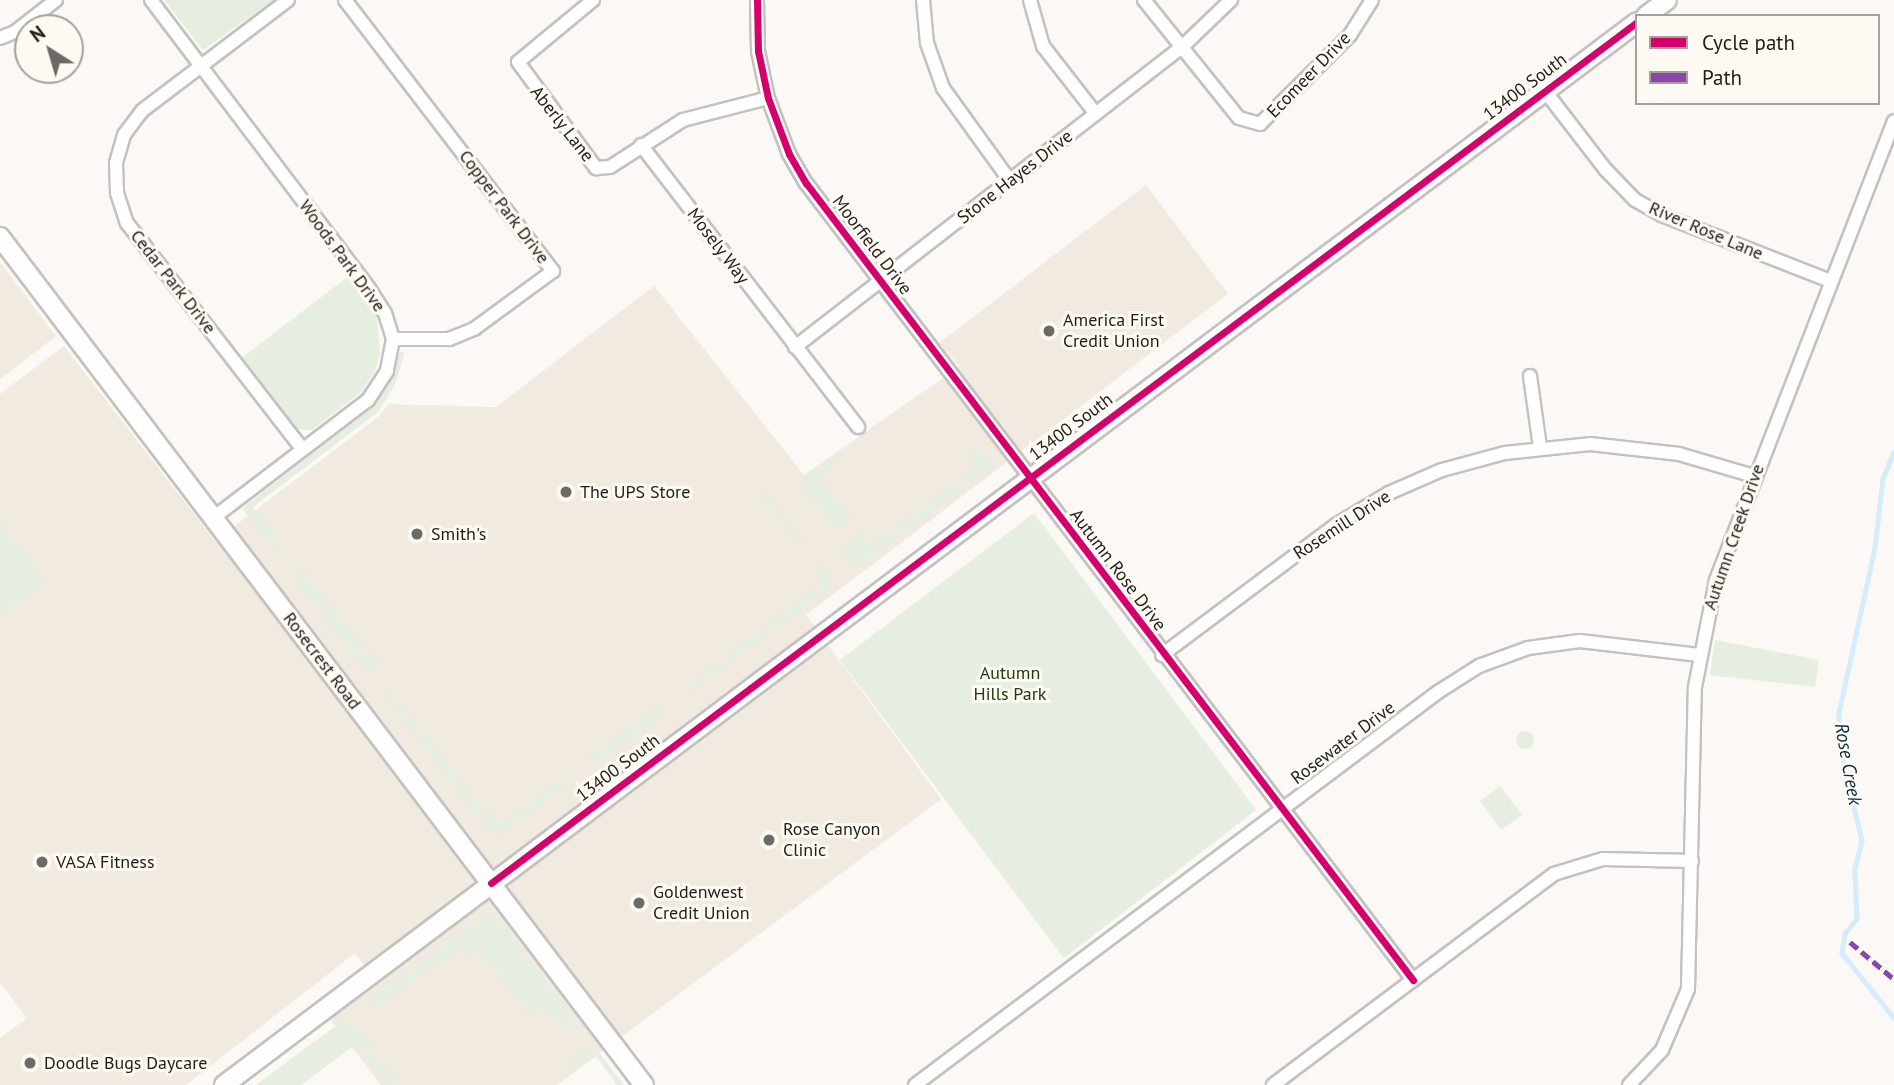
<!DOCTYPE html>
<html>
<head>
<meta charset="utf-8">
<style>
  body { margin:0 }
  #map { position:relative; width:1894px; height:1085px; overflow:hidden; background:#fbf8f5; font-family:"PT Sans",sans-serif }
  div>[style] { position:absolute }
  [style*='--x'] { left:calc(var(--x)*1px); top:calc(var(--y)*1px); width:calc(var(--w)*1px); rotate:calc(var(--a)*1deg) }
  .built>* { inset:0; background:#f0eae1 }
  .green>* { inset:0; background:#e5eee0 }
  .round { border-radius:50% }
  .stream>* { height:4.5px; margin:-2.25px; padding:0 2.25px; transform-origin:2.25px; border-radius:2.25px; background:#d4ecfb }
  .roads { filter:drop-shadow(2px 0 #c3c2bf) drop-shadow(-2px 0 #c3c2bf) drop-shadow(0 2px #c3c2bf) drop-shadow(0 -2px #c3c2bf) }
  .minor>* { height:12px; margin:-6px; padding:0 6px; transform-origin:6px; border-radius:6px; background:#fefefe }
  .secondary>* { height:18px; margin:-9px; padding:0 9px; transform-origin:9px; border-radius:9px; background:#fefefe }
  .quiet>* { height:5px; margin-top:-2.5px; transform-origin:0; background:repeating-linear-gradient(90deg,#8e44ad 0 10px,transparent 0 15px) }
  .cycleway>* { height:7px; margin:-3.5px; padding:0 3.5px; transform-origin:3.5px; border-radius:3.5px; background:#d6006c }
  .dots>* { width:19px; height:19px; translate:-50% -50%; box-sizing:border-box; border:4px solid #fef9f2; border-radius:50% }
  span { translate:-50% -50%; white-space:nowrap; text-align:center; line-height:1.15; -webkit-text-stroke:6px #fef9f2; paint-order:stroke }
  .street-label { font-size:18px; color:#1f1e1b }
  .poi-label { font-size:18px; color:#1f1e1b }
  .left { translate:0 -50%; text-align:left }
  .park-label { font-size:18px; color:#19400c }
  .water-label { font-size:19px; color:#082d41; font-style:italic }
  .legend { position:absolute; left:1635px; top:14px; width:245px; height:91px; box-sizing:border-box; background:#fef9f2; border:2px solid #a5a19c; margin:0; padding:9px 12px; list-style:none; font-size:21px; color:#1f1e1b }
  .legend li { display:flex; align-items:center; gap:14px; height:35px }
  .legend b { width:35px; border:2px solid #a5a19c }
  .north { position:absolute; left:14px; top:14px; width:70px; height:70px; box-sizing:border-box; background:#fef9f2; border:2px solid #a5a19c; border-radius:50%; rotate:323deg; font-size:19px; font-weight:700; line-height:28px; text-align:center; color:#1f1e1b }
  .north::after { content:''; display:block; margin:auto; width:24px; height:32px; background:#6c6a67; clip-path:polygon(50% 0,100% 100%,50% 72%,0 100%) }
</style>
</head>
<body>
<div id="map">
  <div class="built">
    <i style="clip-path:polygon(1146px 185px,1228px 294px,806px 615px,941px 799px,557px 1085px,381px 1085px,330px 1019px,378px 984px,355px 953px,186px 1085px,0 1085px,0 1038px,27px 1018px,0 982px,0 618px,47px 582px,0 520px,0 394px,64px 346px,215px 541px,378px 417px,389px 404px,496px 407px,654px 286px,804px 475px,960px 366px,939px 343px)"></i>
    <i style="clip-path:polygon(0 262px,56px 336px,0 379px)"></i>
  </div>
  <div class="green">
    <i style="clip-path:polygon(164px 0,274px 0,203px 50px)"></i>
    <i style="clip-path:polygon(349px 276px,377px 316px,380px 355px,375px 371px,361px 392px,312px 430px,295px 429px,240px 359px)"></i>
    <i style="clip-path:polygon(400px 351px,405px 353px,394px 387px,378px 412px,253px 507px,283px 547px,272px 548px,242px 508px,371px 409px,389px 384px)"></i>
    <i style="clip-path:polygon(980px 447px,990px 460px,988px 469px,867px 560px,853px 564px,841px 550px,863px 532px,873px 544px,976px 467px,968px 456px)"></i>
    <i style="clip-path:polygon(843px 449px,846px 453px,819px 474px,852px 517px,835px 530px,798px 482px)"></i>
    <i style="clip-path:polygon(765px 491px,804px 543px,801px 545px,759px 495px)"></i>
    <i style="clip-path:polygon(1034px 513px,1256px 810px,1064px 958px,840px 660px)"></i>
    <i style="clip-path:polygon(0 519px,47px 582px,0 618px)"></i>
    <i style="clip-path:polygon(822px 564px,832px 581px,823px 593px,694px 690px,684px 688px,823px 582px,814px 570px)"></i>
    <i style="clip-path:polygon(300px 565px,365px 648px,353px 655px,297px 582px,295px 570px)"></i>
    <i style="clip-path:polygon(1715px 640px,1819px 660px,1815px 687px,1710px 675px)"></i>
    <i style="clip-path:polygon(366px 649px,381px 663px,365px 671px,354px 657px)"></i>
    <i style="clip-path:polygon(389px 688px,485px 812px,507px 820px,569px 773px,569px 783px,499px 835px,488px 831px,389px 701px)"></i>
    <i style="clip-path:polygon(665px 701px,661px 717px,602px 760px,585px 760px)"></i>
    <i class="round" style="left:1516px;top:731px;width:18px;height:18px"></i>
    <i style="clip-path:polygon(1500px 786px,1522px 815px,1501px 830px,1480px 801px)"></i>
    <i style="clip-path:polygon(483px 916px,498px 919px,577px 1021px,563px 1032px,542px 1006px,529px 1015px,480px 950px,466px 954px,461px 947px,375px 1010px,369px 1000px)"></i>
    <i style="clip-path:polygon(349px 1016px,400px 1085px,386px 1085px,356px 1044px,301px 1085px,256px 1085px)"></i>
    <i style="clip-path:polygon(588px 1047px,595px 1047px,624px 1085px,617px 1085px,595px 1055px,550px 1085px,574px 1068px,570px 1062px)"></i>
  </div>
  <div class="stream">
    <i style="--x:1894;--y:452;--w:29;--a:112"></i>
    <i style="--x:1883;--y:479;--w:69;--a:96.6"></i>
    <i style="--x:1875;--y:548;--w:169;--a:102.3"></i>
    <i style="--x:1839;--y:713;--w:37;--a:87"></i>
    <i style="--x:1841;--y:750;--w:93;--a:77"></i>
    <i style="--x:1862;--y:841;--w:30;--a:104"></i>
    <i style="--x:1855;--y:870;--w:49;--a:87.7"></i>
    <i style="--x:1857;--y:919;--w:19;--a:129"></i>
    <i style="--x:1845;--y:934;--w:19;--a:99"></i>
    <i style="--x:1842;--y:953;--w:83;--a:51.3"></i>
  </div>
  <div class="roads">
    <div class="minor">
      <i style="--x:151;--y:0;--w:363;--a:52.9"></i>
      <i style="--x:370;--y:290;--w:27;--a:57"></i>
      <i style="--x:385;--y:313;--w:27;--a:73"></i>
      <i style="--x:393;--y:339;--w:33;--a:101"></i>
      <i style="--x:387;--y:371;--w:35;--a:123"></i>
      <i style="--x:368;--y:400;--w:196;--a:142.7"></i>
      <i style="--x:288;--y:0;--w:183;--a:142.8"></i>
      <i style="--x:142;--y:111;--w:30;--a:127"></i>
      <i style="--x:124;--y:135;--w:29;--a:106"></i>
      <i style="--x:116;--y:163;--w:30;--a:88"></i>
      <i style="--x:117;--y:193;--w:32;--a:72"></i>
      <i style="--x:127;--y:223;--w:286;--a:52.2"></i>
      <i style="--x:345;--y:0;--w:342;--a:52.5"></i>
      <i style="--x:553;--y:271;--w:98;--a:143.7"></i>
      <i style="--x:474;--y:329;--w:27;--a:158"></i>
      <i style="--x:449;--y:339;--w:56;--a:180"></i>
      <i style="--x:593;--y:0;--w:97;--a:140.4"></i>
      <i style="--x:518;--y:62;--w:132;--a:53.7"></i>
      <i style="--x:596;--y:168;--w:14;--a:-4"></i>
      <i style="--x:610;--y:167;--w:87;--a:-32.8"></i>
      <i style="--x:683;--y:120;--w:88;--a:-14.5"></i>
      <i style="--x:757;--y:0;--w:51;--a:88.9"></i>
      <i style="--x:758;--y:51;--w:48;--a:78"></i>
      <i style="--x:768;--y:98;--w:60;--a:69.4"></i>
      <i style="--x:789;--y:154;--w:34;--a:60"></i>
      <i style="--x:806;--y:183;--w:1002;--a:52.71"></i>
      <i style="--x:923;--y:0;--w:43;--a:84.7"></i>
      <i style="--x:927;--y:43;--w:48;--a:70.4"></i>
      <i style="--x:943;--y:88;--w:115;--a:54.2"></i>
      <i style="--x:1030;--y:0;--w:48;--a:74.2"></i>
      <i style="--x:1043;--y:46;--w:86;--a:52.1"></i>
      <i style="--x:1144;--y:0;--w:151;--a:51.2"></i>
      <i style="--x:1239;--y:118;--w:22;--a:16"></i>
      <i style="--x:1260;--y:124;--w:127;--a:-44.7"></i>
      <i style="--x:1350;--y:35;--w:41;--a:-57.8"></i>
      <i style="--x:0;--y:38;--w:16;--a:-22"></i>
      <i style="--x:15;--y:32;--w:52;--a:-38"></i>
      <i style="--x:1545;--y:91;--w:98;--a:52.4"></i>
      <i style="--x:1605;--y:169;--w:43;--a:45.9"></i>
      <i style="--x:1635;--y:200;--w:31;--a:29"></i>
      <i style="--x:1662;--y:215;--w:180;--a:21.4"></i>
      <i style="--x:641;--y:145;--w:356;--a:52.4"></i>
      <i style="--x:795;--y:347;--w:490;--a:-37.8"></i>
      <i style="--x:1182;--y:47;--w:68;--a:-43.8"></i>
      <i style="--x:1530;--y:376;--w:72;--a:82"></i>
      <i style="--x:1162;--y:655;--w:217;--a:-36.8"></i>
      <i style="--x:1336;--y:525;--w:62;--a:-31.1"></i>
      <i style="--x:1389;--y:493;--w:58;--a:-23.5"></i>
      <i style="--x:1442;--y:470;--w:65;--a:-15.1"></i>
      <i style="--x:1505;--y:453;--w:85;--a:-6"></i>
      <i style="--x:1590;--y:444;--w:90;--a:6.4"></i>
      <i style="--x:1679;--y:454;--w:78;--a:16.3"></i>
      <i style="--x:915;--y:1085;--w:654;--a:-36.92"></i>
      <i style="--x:1438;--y:692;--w:49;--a:-32.4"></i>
      <i style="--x:1479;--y:666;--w:52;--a:-20.2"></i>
      <i style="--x:1528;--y:648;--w:52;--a:-7.7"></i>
      <i style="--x:1580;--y:641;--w:120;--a:6.7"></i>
      <i style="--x:1273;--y:1085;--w:351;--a:-36.9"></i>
      <i style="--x:1554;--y:874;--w:51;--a:-17"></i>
      <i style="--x:1603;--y:859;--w:89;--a:1.3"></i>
      <i style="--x:1629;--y:1085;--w:48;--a:-46.7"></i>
      <i style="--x:1662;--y:1050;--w:66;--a:-66.9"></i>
      <i style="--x:1688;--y:989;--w:302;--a:-88.7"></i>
      <i style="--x:1695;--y:687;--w:109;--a:-78.9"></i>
      <i style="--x:1716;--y:580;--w:492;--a:-68.8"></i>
    </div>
    <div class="secondary">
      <i style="--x:1646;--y:16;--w:26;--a:-37"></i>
      <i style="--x:0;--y:237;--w:1065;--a:52.79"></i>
      <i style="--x:224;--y:1085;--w:1768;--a:-36.95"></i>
    </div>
  </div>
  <div class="quiet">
    <i style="--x:1850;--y:942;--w:57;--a:40.1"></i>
  </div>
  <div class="cycleway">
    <i style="--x:757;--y:0;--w:51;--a:88.9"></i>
    <i style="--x:758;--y:51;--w:48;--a:78"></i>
    <i style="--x:768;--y:98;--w:60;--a:69.4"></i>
    <i style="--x:789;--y:154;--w:34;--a:60"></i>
    <i style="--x:806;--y:183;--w:1002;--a:52.71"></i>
    <i style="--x:491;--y:883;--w:1433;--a:-36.92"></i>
  </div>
  <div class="dots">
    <i style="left:1049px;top:331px;background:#6c6a67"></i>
    <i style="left:566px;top:492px;background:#6c6a67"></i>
    <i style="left:417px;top:534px;background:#6c6a67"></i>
    <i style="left:769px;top:840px;background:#6c6a67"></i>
    <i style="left:42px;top:862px;background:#6c6a67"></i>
    <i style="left:639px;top:903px;background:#6c6a67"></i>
    <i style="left:30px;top:1063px;background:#6c6a67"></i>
  </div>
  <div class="street-label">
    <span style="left:1309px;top:75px;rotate:-46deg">Ecomeer Drive</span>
    <span style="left:1525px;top:87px;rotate:-37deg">13400 South</span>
    <span style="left:562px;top:124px;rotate:52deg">Aberly Lane</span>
    <span style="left:1015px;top:177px;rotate:-38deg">Stone Hayes Drive</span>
    <span style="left:504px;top:207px;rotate:53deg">Copper Park Drive</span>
    <span style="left:1706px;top:231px;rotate:23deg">River Rose Lane</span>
    <span style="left:872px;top:245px;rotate:53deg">Moorfield Drive</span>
    <span style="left:718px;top:246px;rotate:53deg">Mosely Way</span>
    <span style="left:342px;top:256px;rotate:54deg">Woods Park Drive</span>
    <span style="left:173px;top:282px;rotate:52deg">Cedar Park Drive</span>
    <span style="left:1071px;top:427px;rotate:-37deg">13400 South</span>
    <span style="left:1342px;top:525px;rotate:-33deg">Rosemill Drive</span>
    <span style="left:1734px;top:537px;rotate:-71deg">Autumn Creek Drive</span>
    <span style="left:1118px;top:570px;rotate:53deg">Autumn Rose Drive</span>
    <span style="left:322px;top:661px;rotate:53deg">Rosecrest Road</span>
    <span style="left:1343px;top:743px;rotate:-37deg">Rosewater Drive</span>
    <span style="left:618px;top:768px;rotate:-37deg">13400 South</span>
  </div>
  <div class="poi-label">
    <span class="left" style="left:1063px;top:331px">America First<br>Credit Union</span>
    <span class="left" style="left:580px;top:492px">The UPS Store</span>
    <span class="left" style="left:431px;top:534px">Smith's</span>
    <span class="left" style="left:783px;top:840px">Rose Canyon<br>Clinic</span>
    <span class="left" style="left:56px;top:862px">VASA Fitness</span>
    <span class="left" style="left:653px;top:903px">Goldenwest<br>Credit Union</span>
    <span class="left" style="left:44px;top:1063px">Doodle Bugs Daycare</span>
  </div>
  <div class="park-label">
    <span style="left:1010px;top:684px">Autumn<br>Hills Park</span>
  </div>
  <div class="water-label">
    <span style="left:1848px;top:764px;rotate:80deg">Rose Creek</span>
  </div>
  <ul class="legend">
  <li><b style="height:9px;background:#d6006c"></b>Cycle path</li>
  <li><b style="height:9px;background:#8e44ad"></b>Path</li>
  </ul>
  <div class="north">N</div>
</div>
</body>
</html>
